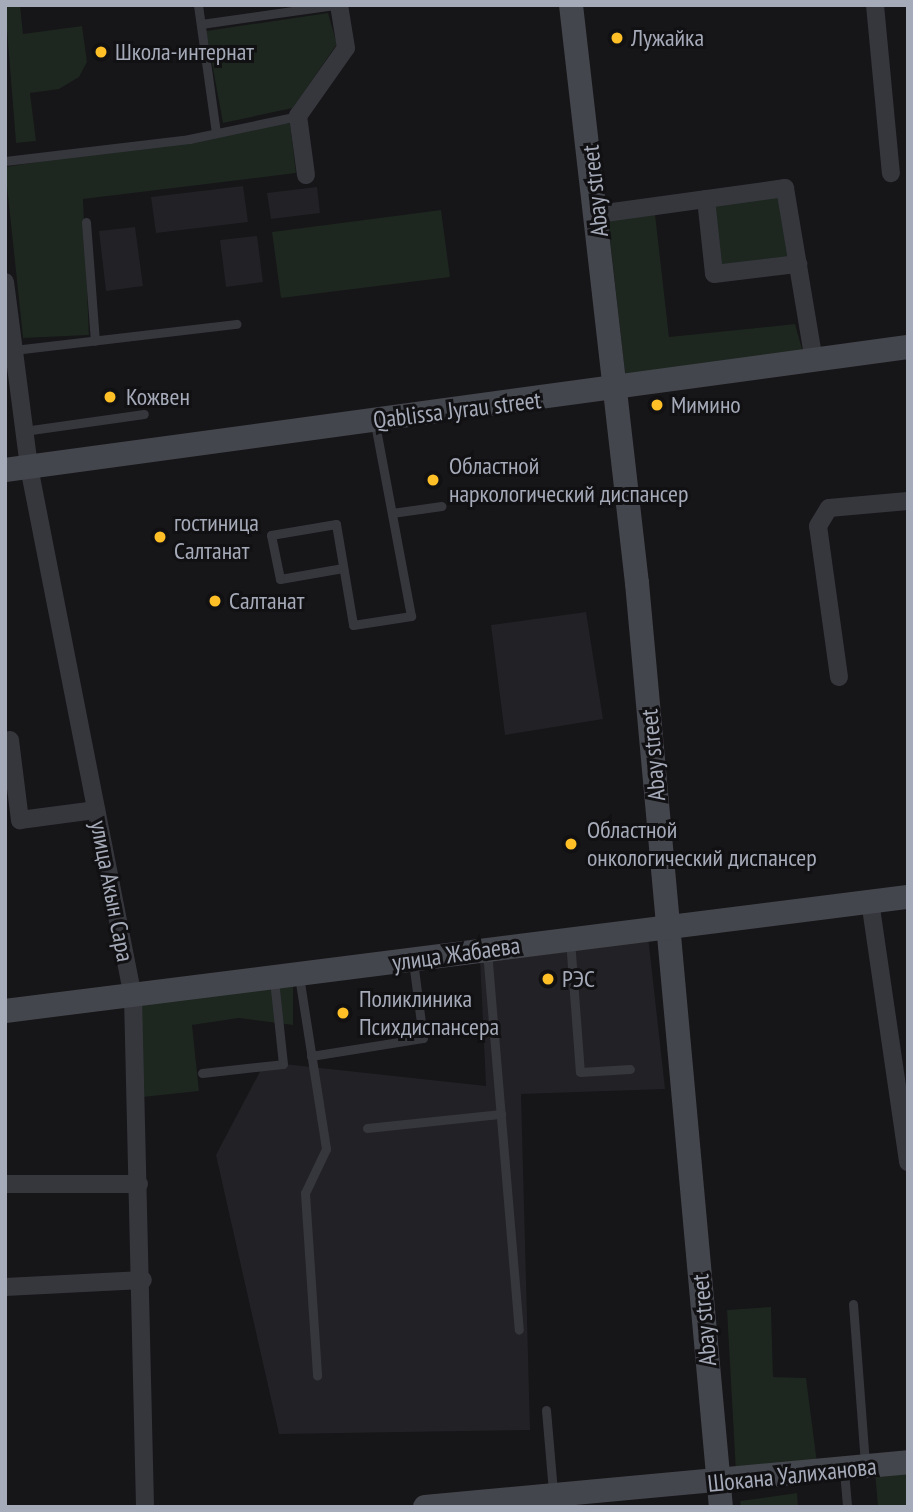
<!DOCTYPE html>
<html>
<head>
<meta charset="utf-8">
<style>
  body { margin:0 }
  #map { position:relative; width:913px; height:1512px; overflow:hidden; background:#161518; font-family:"PT Sans Narrow",sans-serif }
  div>[style] { position:absolute }
  [style*='--x'] { left:calc(var(--x)*1px); top:calc(var(--y)*1px); width:calc(var(--w)*1px); rotate:calc(var(--a)*1deg) }
  .built>* { inset:0; background:#222125 }
  .green>* { inset:0; background:#1d261f }
  .lane>* { height:9px; margin:-4.5px; padding:0 4.5px; transform-origin:4.5px; border-radius:4.5px; background:#36373d }
  .street>* { height:18px; margin:-9px; padding:0 9px; transform-origin:9px; border-radius:9px; background:#36373d }
  .secondary>* { height:24px; margin:-12px; padding:0 12px; transform-origin:12px; border-radius:12px; background:#44464d }
  .dots>* { width:19px; height:19px; translate:-50% -50%; box-sizing:border-box; border:4px solid #111013; border-radius:50% }
  span { translate:-50% -50%; white-space:nowrap; text-align:center; line-height:1.15; -webkit-text-stroke:6px #111013; paint-order:stroke }
  .poi-label { font-size:24px; color:#a6abb9 }
  .left { translate:0 -50%; text-align:left }
  .street-label { font-size:24px; color:#a6abb9 }
  .frame { position:absolute; inset:0; border:7px solid #a6abb9; pointer-events:none }
</style>
</head>
<body>
<div id="map">
  <div class="built">
    <i style="clip-path:polygon(243px 186px,248px 222px,156px 233px,151px 197px)"></i>
    <i style="clip-path:polygon(317px 187px,320px 213px,271px 219px,267px 193px)"></i>
    <i style="clip-path:polygon(135px 227px,143px 286px,106px 291px,99px 231px)"></i>
    <i style="clip-path:polygon(257px 236px,263px 282px,226px 287px,220px 240px)"></i>
    <i style="clip-path:polygon(586px 612px,603px 719px,505px 735px,491px 625px)"></i>
    <i style="clip-path:polygon(648px 936px,665px 1089px,521px 1094px,530px 1430px,279px 1434px,216px 1155px,265px 1062px,486px 1086px,480px 958px)"></i>
  </div>
  <div class="green">
    <i style="clip-path:polygon(5px 5px,20px 5px,23px 34px,82px 26px,87px 62px,79px 77px,59px 89px,30px 93px,36px 141px,16px 143px)"></i>
    <i style="clip-path:polygon(328px 13px,337px 44px,293px 108px,223px 123px,206px 31px)"></i>
    <i style="clip-path:polygon(290px 123px,296px 173px,83px 199px,89px 335px,23px 338px,5px 167px)"></i>
    <i style="clip-path:polygon(780px 195px,790px 259px,719px 266px,711px 205px)"></i>
    <i style="clip-path:polygon(441px 210px,450px 277px,281px 298px,272px 232px)"></i>
    <i style="clip-path:polygon(655px 214px,669px 337px,795px 324px,804px 356px,626px 382px,608px 221px)"></i>
    <i style="clip-path:polygon(293px 985px,293px 1025px,239px 1018px,192px 1025px,199px 1091px,143px 1097px,140px 1002px)"></i>
    <i style="clip-path:polygon(771px 1307px,773px 1377px,806px 1378px,817px 1463px,736px 1473px,727px 1310px)"></i>
    <i style="clip-path:polygon(908px 1469px,908px 1507px,878px 1507px,875px 1472px)"></i>
    <i style="clip-path:polygon(797px 1493px,798px 1507px,741px 1507px,740px 1501px)"></i>
  </div>
  <div class="lane">
    <i style="--x:198;--y:5;--w:129;--a:82"></i>
    <i style="--x:201;--y:24;--w:135;--a:-8.1"></i>
    <i style="--x:5;--y:161;--w:185;--a:-6.8"></i>
    <i style="--x:189;--y:139;--w:111;--a:-11.9"></i>
    <i style="--x:86;--y:222;--w:119;--a:85.7"></i>
    <i style="--x:14;--y:350;--w:224;--a:-6.7"></i>
    <i style="--x:24;--y:431;--w:121;--a:-8.1"></i>
    <i style="--x:392;--y:513;--w:50;--a:-8"></i>
    <i style="--x:343;--y:568;--w:64;--a:170.1"></i>
    <i style="--x:280;--y:579;--w:45;--a:-101.6"></i>
    <i style="--x:271;--y:535;--w:66;--a:-9.6"></i>
    <i style="--x:336;--y:524;--w:102;--a:80.4"></i>
    <i style="--x:353;--y:625;--w:59;--a:-8.8"></i>
    <i style="--x:411;--y:616;--w:196;--a:-100.6"></i>
    <i style="--x:570;--y:940;--w:132;--a:85.7"></i>
    <i style="--x:580;--y:1072;--w:50;--a:-3.4"></i>
    <i style="--x:487;--y:951;--w:380;--a:85.2"></i>
    <i style="--x:299;--y:976;--w:175;--a:81.1"></i>
    <i style="--x:326;--y:1149;--w:49;--a:115.5"></i>
    <i style="--x:305;--y:1193;--w:183;--a:86.2"></i>
    <i style="--x:311;--y:1056;--w:113;--a:-9.1"></i>
    <i style="--x:423;--y:1038;--w:78;--a:-97.4"></i>
    <i style="--x:202;--y:1073;--w:81;--a:-6.3"></i>
    <i style="--x:283;--y:1064;--w:84;--a:-96.1"></i>
    <i style="--x:367;--y:1128;--w:135;--a:-6"></i>
    <i style="--x:853;--y:1304;--w:161;--a:85.7"></i>
    <i style="--x:546;--y:1410;--w:82;--a:85.1"></i>
    <i style="--x:844;--y:1471;--w:36;--a:85"></i>
  </div>
  <div class="street">
    <i style="--x:875;--y:5;--w:169;--a:84.6"></i>
    <i style="--x:306;--y:175;--w:60;--a:-97.7"></i>
    <i style="--x:298;--y:116;--w:83;--a:-54.8"></i>
    <i style="--x:346;--y:48;--w:44;--a:-99.2"></i>
    <i style="--x:706;--y:199;--w:75;--a:83.9"></i>
    <i style="--x:714;--y:274;--w:85;--a:-6.8"></i>
    <i style="--x:598;--y:214;--w:189;--a:-7.9"></i>
    <i style="--x:785;--y:188;--w:175;--a:80.5"></i>
    <i style="--x:5;--y:282;--w:187;--a:82.6"></i>
    <i style="--x:29;--y:467;--w:540;--a:78.9"></i>
    <i style="--x:133;--y:997;--w:510;--a:88.65"></i>
    <i style="--x:839;--y:677;--w:152;--a:-97.9"></i>
    <i style="--x:818;--y:526;--w:21;--a:-59"></i>
    <i style="--x:829;--y:508;--w:79;--a:-5.1"></i>
    <i style="--x:10;--y:740;--w:81;--a:82.9"></i>
    <i style="--x:20;--y:820;--w:77;--a:-7.5"></i>
    <i style="--x:870;--y:901;--w:264;--a:81.7"></i>
    <i style="--x:5;--y:1184;--w:134;--a:0"></i>
    <i style="--x:5;--y:1287;--w:138;--a:-2.9"></i>
  </div>
  <div class="secondary">
    <i style="--x:571;--y:5;--w:582;--a:83.49"></i>
    <i style="--x:637;--y:583;--w:928;--a:84.81"></i>
    <i style="--x:5;--y:470;--w:911;--a:-7.76"></i>
    <i style="--x:5;--y:1011;--w:910;--a:-7.2"></i>
    <i style="--x:425;--y:1507;--w:485;--a:-5.3"></i>
  </div>
  <div class="dots">
    <i style="left:617px;top:38px;background:#ffbf26"></i>
    <i style="left:101px;top:52px;background:#ffbf26"></i>
    <i style="left:110px;top:397px;background:#ffbf26"></i>
    <i style="left:657px;top:405px;background:#ffbf26"></i>
    <i style="left:433px;top:480px;background:#ffbf26"></i>
    <i style="left:160px;top:537px;background:#ffbf26"></i>
    <i style="left:215px;top:601px;background:#ffbf26"></i>
    <i style="left:571px;top:844px;background:#ffbf26"></i>
    <i style="left:548px;top:979px;background:#ffbf26"></i>
    <i style="left:343px;top:1013px;background:#ffbf26"></i>
  </div>
  <div class="poi-label">
    <span class="left" style="left:631px;top:38px">Лужайка</span>
    <span class="left" style="left:115px;top:52px">Школа-интернат</span>
    <span class="left" style="left:126px;top:397px">Кожвен</span>
    <span class="left" style="left:671px;top:405px">Мимино</span>
    <span class="left" style="left:449px;top:480px">Областной<br>наркологический диспансер</span>
    <span class="left" style="left:174px;top:537px">гостиница<br>Салтанат</span>
    <span class="left" style="left:229px;top:601px">Салтанат</span>
    <span class="left" style="left:587px;top:844px">Областной<br>онкологический диспансер</span>
    <span class="left" style="left:562px;top:979px">РЭС</span>
    <span class="left" style="left:359px;top:1013px">Поликлиника<br>Психдиспансера</span>
  </div>
  <div class="street-label">
    <span style="left:595px;top:191px;rotate:-96deg">Abay street</span>
    <span style="left:457px;top:410px;rotate:-7deg">Qablissa Jyrau street</span>
    <span style="left:653px;top:755px;rotate:-95deg">Abay street</span>
    <span style="left:112px;top:891px;rotate:79deg">улица Акын Сара</span>
    <span style="left:456px;top:954px;rotate:-8deg">улица Жабаева</span>
    <span style="left:704px;top:1320px;rotate:-95deg">Abay street</span>
    <span style="left:792px;top:1475px;rotate:-6deg">Шокана Уалиханова</span>
  </div>
  <div class="frame"></div>
</div>
</body>
</html>
